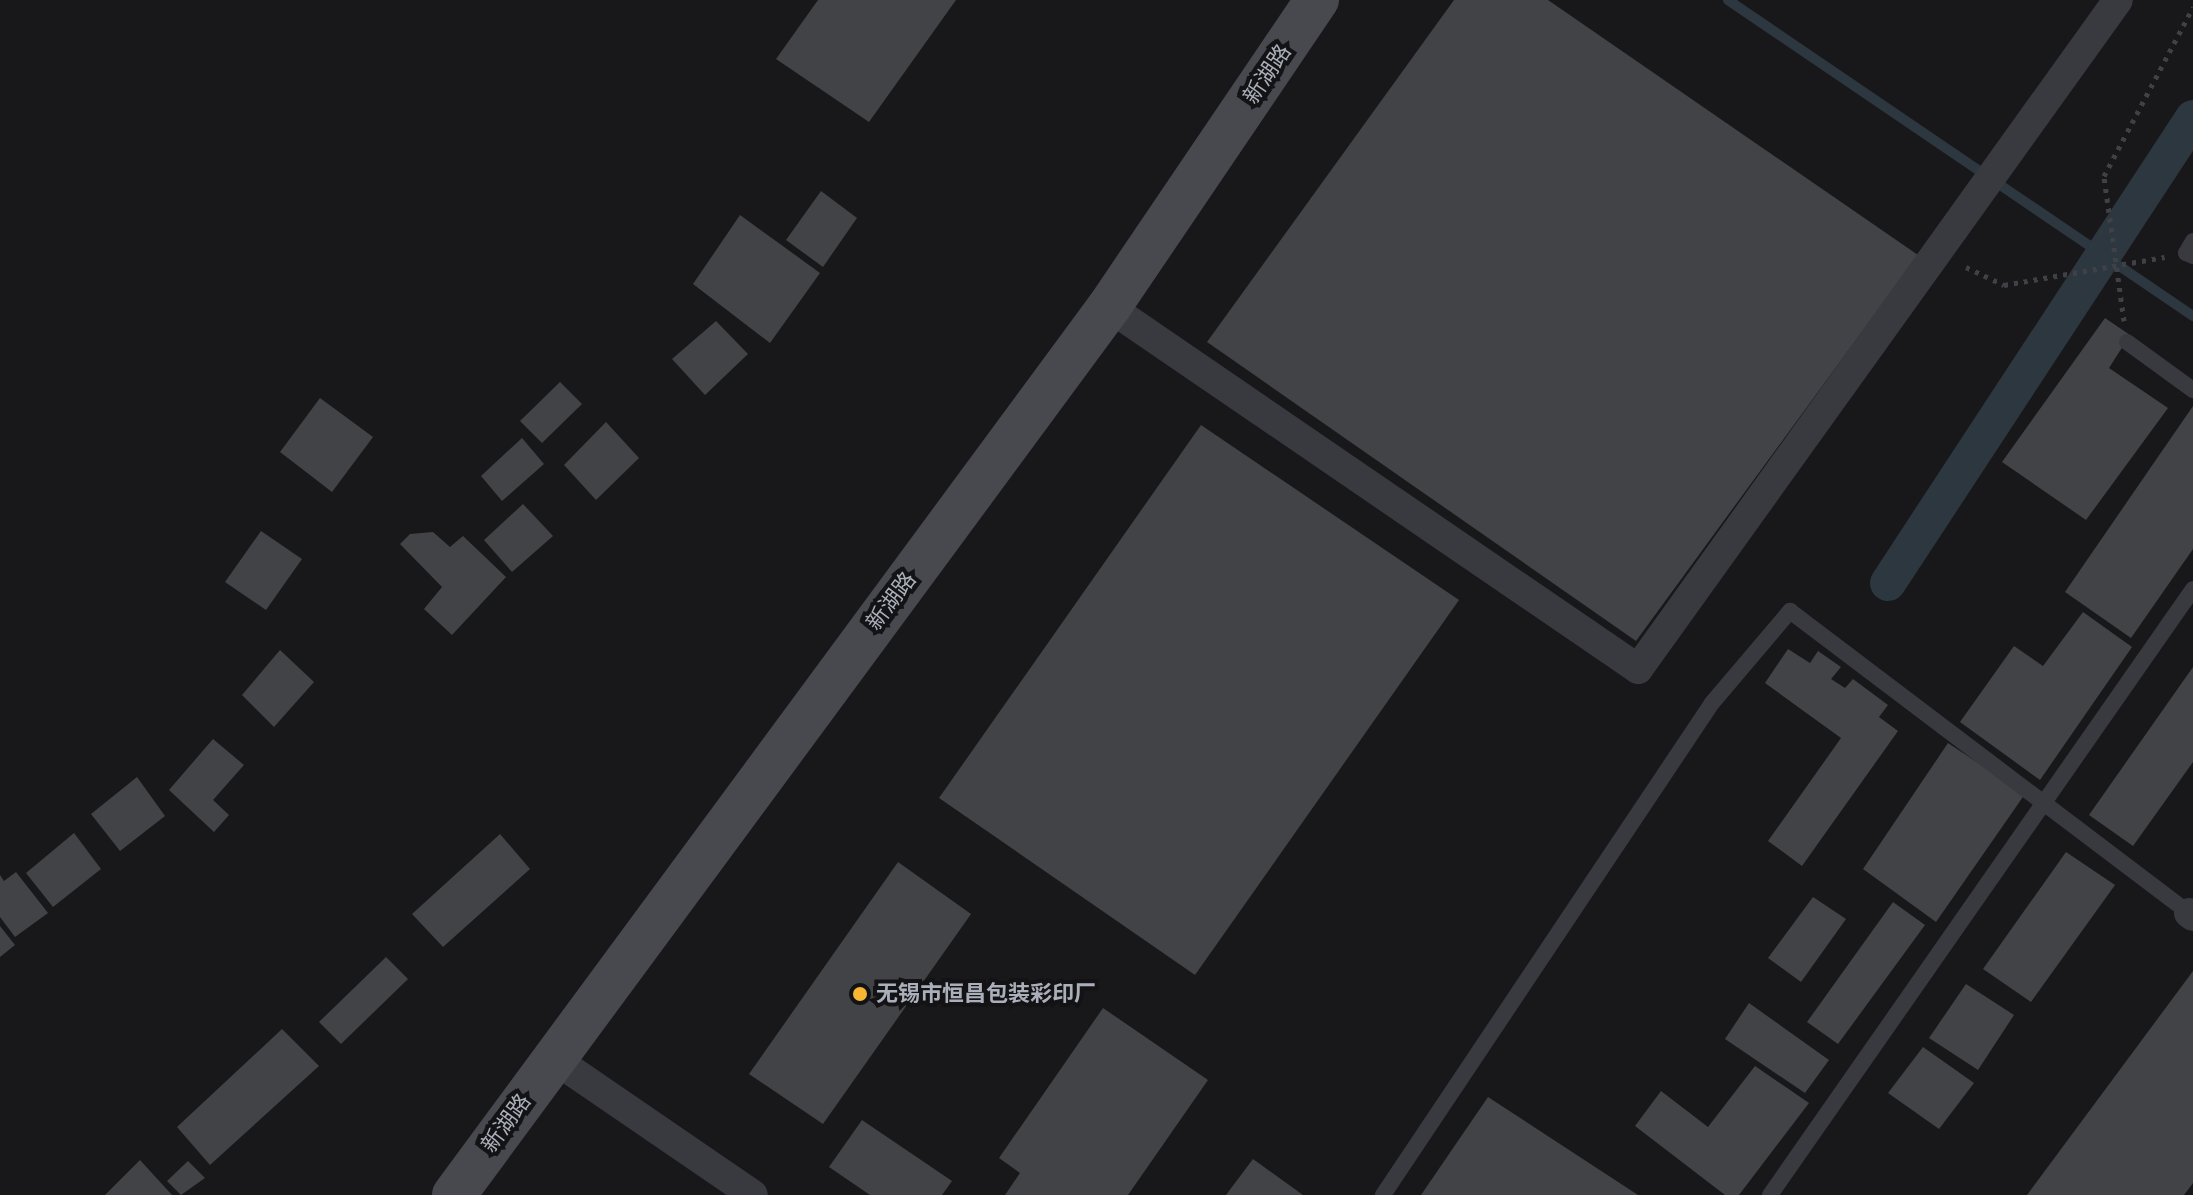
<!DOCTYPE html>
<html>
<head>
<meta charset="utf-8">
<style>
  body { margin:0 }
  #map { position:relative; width:2193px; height:1195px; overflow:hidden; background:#18181a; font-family:"DejaVu Sans","Noto Sans SC",sans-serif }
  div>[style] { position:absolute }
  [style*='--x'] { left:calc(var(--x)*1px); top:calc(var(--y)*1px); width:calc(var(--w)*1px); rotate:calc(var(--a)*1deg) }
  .stream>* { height:10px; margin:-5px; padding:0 5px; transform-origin:5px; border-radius:5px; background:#2d373f }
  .canal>* { height:36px; margin:-18px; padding:0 18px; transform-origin:18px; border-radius:18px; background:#2d373f }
  .building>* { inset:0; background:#424347 }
  .path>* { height:5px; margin-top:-2.5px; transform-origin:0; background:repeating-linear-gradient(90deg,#3f4146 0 4px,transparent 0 10px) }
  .lane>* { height:16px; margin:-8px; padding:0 8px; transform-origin:8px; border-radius:8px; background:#393a3f }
  .street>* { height:30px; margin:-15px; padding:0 15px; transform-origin:15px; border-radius:15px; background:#393a3f }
  .secondary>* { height:44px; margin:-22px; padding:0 22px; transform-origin:22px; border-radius:22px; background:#47494f }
  .dots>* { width:22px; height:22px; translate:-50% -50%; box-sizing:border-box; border:4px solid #131315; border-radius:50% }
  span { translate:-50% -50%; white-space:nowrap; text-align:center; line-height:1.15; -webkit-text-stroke:8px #131315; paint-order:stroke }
  .street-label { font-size:22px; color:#aaafba }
  .poi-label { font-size:22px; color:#aaafba; font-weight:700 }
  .left { translate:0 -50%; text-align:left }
</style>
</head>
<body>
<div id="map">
  <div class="stream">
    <i style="--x:1728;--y:0;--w:562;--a:34.2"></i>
  </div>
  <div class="canal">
    <i style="--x:1888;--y:583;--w:556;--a:-56.74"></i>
  </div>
  <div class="building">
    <i style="clip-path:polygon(818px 0,956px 0,869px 122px,776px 59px)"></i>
    <i style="clip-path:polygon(1454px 0,1548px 0,1918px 255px,1636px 641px,1207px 342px)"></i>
    <i style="clip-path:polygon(821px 191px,857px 218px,823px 267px,786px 240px)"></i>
    <i style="clip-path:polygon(740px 215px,820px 273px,770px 343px,693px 284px)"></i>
    <i style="clip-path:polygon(2105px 318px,2130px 335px,2109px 368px,2168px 408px,2086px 520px,2002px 462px)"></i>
    <i style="clip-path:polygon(716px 321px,748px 354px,705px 395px,672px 359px)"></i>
    <i style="clip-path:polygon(560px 382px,582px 404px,542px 443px,520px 421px)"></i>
    <i style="clip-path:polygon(320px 398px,373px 437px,332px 492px,280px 452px)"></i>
    <i style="clip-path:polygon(2193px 406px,2193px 549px,2131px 638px,2065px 592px)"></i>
    <i style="clip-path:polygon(606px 422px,639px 458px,596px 500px,564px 465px)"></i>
    <i style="clip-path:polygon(1201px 425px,1459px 600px,1195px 975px,939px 798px)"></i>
    <i style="clip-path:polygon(522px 438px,544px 464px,502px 501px,481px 476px)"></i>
    <i style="clip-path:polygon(523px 504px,553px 536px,512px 572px,484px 540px)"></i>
    <i style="clip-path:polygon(261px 531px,302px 559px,266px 610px,225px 582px)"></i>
    <i style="clip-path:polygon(433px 532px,450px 547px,463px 536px,506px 577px,452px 635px,424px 609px,442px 587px,400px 544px,410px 534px)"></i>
    <i style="clip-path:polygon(2083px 612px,2132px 647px,2040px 780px,1960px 722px,2014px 646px,2043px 666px)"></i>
    <i style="clip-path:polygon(1788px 649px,1810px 663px,1818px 651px,1841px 667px,1831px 679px,1845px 688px,1853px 679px,1888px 705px,1879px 717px,1898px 731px,1802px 866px,1768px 841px,1841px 738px,1765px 683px)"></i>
    <i style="clip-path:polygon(280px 650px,314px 682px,274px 727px,242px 695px)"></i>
    <i style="clip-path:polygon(2193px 667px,2193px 762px,2133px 846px,2089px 815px)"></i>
    <i style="clip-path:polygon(213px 739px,244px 765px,213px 800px,229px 815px,214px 832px,169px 790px)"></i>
    <i style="clip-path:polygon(1948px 743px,2025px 794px,1936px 922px,1863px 869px)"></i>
    <i style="clip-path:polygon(137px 777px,165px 816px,120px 851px,91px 814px)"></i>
    <i style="clip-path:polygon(74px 833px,101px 869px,53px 907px,26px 873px)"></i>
    <i style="clip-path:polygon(500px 834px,530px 869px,443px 947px,412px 914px)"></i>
    <i style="clip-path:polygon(2066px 852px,2115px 885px,2031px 1002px,1983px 969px)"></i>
    <i style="clip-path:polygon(898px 862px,971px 914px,823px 1124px,749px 1074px)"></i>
    <i style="clip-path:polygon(16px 872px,48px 913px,15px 937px,0 917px,0 875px,4px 881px)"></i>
    <i style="clip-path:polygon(1813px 897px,1846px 919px,1801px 982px,1768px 958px)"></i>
    <i style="clip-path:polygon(1893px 902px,1925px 925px,1838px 1044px,1807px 1022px)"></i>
    <i style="clip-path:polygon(0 926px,15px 945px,0 957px)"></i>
    <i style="clip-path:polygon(386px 957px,408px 979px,341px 1044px,319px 1022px)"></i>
    <i style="clip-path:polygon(2193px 971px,2193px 1183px,2184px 1195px,2027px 1195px)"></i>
    <i style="clip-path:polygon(1966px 984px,2014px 1015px,1978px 1070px,1929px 1038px)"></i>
    <i style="clip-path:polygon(1749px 1003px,1829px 1060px,1805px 1093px,1725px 1039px)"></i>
    <i style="clip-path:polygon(1103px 1008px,1208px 1080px,1128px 1195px,1005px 1195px,1020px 1173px,999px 1158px)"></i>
    <i style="clip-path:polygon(282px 1029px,319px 1066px,210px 1165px,177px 1127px)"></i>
    <i style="clip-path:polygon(1923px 1047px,1974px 1083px,1939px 1129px,1888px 1093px)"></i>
    <i style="clip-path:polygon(1755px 1066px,1809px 1103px,1739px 1195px,1725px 1195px,1635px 1126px,1661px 1091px,1708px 1127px)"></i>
    <i style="clip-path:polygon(1488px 1097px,1638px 1195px,1421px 1195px)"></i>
    <i style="clip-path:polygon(862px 1120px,952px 1181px,942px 1195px,870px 1195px,829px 1167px)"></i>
    <i style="clip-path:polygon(1253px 1159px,1303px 1195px,1226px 1195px)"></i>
    <i style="clip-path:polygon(140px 1160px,172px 1195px,105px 1195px)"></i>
    <i style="clip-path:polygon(188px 1161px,205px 1178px,181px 1195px,167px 1181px)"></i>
  </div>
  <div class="path">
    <i style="--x:1966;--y:267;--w:42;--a:25.3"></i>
    <i style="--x:2004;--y:285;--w:163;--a:-9.9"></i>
    <i style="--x:2124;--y:321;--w:146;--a:-97.9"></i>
    <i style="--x:2104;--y:176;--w:191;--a:-62.2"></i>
  </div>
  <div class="lane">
    <i style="--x:2193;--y:241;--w:14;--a:120"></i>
    <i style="--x:2186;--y:253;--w:8;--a:23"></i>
    <i style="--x:2127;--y:342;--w:82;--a:36"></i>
    <i style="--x:1383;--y:1195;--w:592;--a:-56.23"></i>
    <i style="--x:1712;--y:703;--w:121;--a:-49.7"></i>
    <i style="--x:1790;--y:611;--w:500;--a:37.12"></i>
    <i style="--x:1770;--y:1195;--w:739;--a:-55.08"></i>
  </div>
  <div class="street">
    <i style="--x:1109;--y:307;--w:641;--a:34.38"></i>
    <i style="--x:1638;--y:669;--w:823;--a:-54.34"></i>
    <i style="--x:2189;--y:913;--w:5;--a:37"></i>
    <i style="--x:553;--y:1058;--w:242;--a:34.4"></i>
  </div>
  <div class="secondary">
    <i style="--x:454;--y:1195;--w:1103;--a:-53.59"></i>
    <i style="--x:1109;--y:307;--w:371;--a:-55.9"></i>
  </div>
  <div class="dots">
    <i style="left:860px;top:994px;background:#f6b634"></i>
  </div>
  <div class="street-label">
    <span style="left:1267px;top:74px;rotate:-56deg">新湖路</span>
    <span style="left:891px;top:601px;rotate:-53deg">新湖路</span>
    <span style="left:506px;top:1123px;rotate:-54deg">新湖路</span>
  </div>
  <div class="poi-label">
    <span class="left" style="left:876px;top:994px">无锡市恒昌包装彩印厂</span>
  </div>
</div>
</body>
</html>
